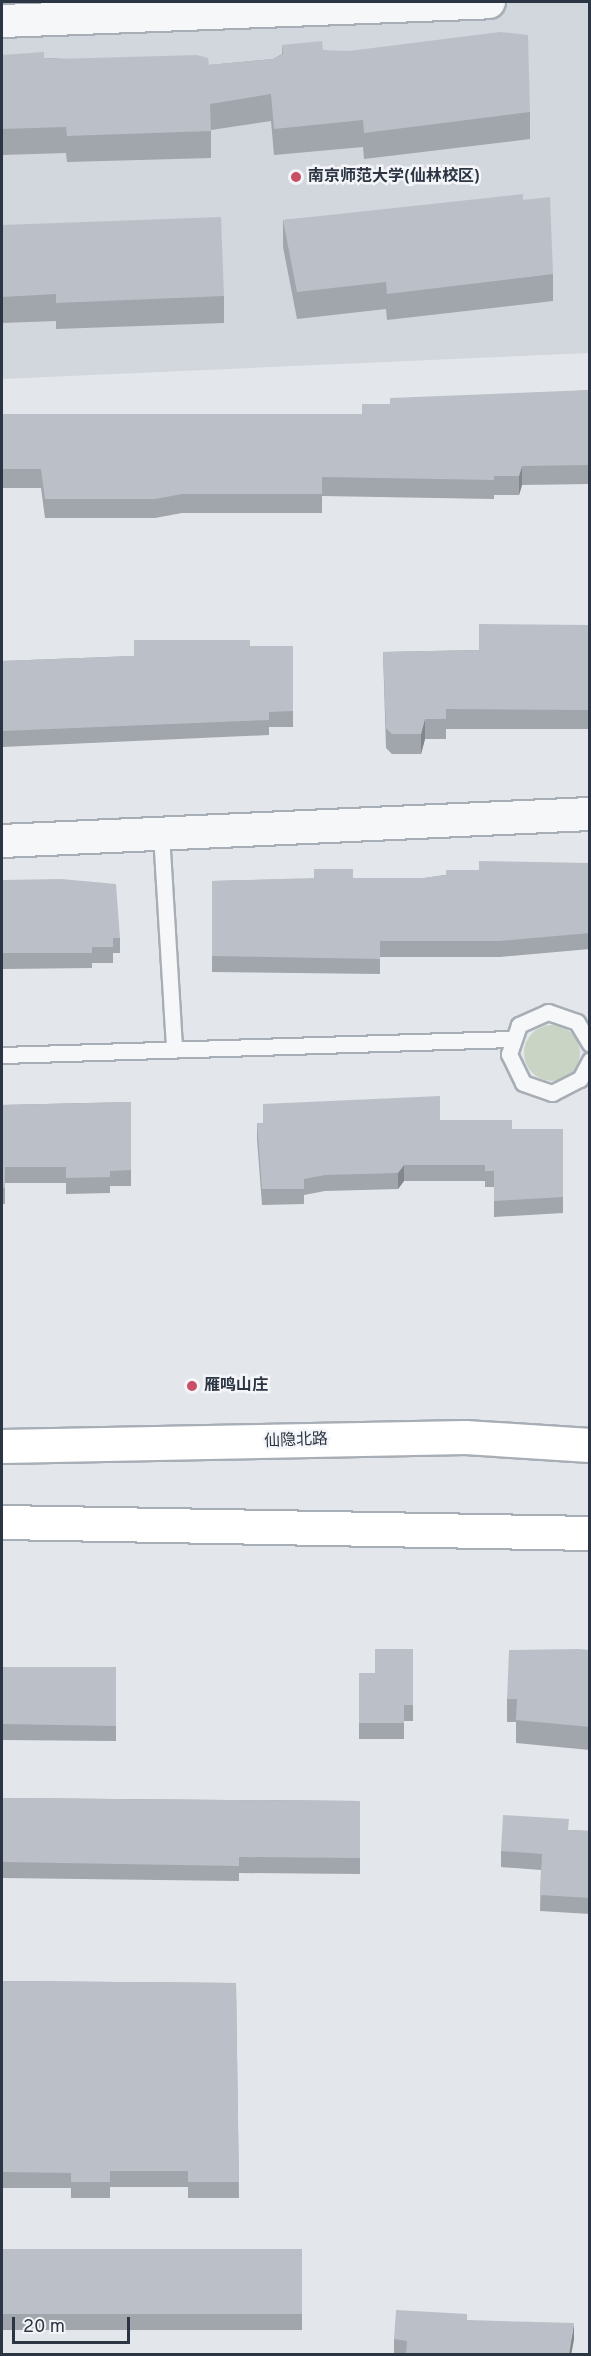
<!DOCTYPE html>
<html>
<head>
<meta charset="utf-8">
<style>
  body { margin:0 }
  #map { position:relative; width:591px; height:2356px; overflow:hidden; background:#e3e7eb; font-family:Overpass,"Noto Sans SC",sans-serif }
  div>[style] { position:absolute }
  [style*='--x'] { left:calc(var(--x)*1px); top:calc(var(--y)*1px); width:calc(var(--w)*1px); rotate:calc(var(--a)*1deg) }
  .built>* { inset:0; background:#d2d6dd }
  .green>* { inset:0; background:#c9d4c5 }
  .round { border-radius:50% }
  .roads { filter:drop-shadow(2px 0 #a8aeb5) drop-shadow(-2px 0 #a8aeb5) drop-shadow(0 2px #a8aeb5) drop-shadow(0 -2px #a8aeb5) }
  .lane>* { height:15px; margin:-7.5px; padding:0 7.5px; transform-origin:7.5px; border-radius:7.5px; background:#f6f7f9 }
  .street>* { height:32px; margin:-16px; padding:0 16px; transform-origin:16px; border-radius:16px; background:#f6f7f9 }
  .primary>* { height:33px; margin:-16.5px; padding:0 16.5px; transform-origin:16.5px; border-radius:16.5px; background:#fff }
  .wall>* { inset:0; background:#a1a5ac }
  .shaded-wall>* { inset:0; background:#83868c }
  .building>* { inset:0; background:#bbc0c8 }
  .dots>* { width:16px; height:16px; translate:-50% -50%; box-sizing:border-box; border:3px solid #f3f5f8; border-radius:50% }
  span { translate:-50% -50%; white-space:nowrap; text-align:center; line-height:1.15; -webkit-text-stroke:5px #f3f5f8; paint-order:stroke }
  .poi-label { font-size:16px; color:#2c3543; font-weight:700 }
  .left { translate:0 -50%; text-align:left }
  .street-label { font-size:16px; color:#2c3543 }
  .frame { position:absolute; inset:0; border:3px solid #2c3543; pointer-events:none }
  .scale { position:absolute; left:12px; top:2317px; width:118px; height:27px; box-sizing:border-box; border:3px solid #2c3543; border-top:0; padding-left:8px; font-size:18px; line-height:21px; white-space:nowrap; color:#2c3543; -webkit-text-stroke:4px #f3f5f8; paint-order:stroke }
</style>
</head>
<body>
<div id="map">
  <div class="built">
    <i style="clip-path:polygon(2px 2px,589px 2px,589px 353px,2px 379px)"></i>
  </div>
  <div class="green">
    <i class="round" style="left:524px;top:1025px;width:56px;height:56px"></i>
  </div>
  <div class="roads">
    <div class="lane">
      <i style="--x:161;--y:834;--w:215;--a:86.5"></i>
      <i style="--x:590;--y:1044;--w:26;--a:-121"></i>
      <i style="--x:577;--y:1022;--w:31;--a:-161"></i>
      <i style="--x:548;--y:1012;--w:32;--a:156"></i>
      <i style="--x:519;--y:1025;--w:31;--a:109"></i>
      <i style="--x:509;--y:1054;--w:32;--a:64"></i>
      <i style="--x:523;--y:1083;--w:31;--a:19"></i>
      <i style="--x:552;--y:1093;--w:31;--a:-27"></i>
      <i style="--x:580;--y:1079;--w:21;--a:-62"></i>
      <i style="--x:2;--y:1055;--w:509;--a:-1.8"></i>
    </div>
    <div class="street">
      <i style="--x:2;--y:21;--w:487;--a:-2.2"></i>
      <i style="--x:2;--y:841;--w:589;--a:-2.63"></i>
    </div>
    <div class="primary">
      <i style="--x:2;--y:1446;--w:463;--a:-1.1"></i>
      <i style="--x:465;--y:1437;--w:125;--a:3.7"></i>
      <i style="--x:2;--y:1522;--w:588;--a:1.07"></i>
    </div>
  </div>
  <div class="wall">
    <i style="clip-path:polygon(282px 45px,323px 50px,530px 112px,530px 139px,364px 159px,363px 147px,274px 155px,271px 121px,211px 130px,211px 158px,67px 162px,66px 153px,2px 155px,2px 55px,44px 58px,209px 65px,273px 59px,282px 54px)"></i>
    <i style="clip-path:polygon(523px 200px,553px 274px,553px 301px,387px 320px,386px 309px,297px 319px,283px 247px,283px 220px)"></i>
    <i style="clip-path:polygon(2px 225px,224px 296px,224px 323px,56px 329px,56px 321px,2px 323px)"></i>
    <i style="clip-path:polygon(590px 390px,590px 484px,522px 485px,519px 495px,494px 495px,494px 499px,322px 496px,322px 513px,182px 513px,155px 518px,45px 518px,41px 488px,2px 488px,2px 414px,362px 414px,390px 404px)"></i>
    <i style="clip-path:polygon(590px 625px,590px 729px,446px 729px,446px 739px,425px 739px,421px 754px,392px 754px,386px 748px,383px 652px,479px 650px)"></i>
    <i style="clip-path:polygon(250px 646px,293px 646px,293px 727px,269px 727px,269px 735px,2px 747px,2px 661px,134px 656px)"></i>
    <i style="clip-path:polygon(590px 863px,590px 949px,500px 957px,380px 957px,380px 974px,212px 972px,212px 881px,353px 878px,424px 878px,479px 870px)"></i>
    <i style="clip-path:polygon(2px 880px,120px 938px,120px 953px,113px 953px,113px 963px,92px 963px,92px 968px,2px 969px)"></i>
    <i style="clip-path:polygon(131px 1102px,131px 1186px,110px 1186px,110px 1193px,66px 1194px,66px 1183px,5px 1183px,5px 1204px,2px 1204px,2px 1105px)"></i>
    <i style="clip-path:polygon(440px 1120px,512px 1129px,563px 1129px,563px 1213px,494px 1217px,494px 1187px,485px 1187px,485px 1181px,404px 1181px,398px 1189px,325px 1191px,304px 1195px,304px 1204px,262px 1205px,257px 1139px,257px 1123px)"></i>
    <i style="clip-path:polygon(413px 1649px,413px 1721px,404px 1721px,404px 1739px,359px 1739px,359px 1673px,375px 1673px)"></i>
    <i style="clip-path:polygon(590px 1650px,590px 1750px,516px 1743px,516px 1722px,507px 1722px,507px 1699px)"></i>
    <i style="clip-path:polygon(2px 1667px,116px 1667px,116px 1741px,2px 1740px)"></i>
    <i style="clip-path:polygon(2px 1798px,360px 1801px,360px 1874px,239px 1873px,239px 1881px,2px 1878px)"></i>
    <i style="clip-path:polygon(569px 1830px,590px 1831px,590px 1914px,540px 1911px,541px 1870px,501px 1867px,501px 1851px)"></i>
    <i style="clip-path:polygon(2px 1981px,236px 1983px,239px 2198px,188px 2198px,188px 2187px,110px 2187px,110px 2198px,71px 2198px,71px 2188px,2px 2188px)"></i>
    <i style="clip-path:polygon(2px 2249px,302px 2249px,302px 2330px,2px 2330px)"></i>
    <i style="clip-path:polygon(467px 2320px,574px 2339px,571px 2355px,394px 2355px,394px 2339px)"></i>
  </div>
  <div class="shaded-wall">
    <i style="clip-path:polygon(522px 466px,522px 485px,519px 495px,519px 476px)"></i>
    <i style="clip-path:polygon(425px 719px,425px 739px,421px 754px,421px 734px)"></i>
    <i style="clip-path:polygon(404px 1165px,404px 1181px,398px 1189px,398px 1173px)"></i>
    <i style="clip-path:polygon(574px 2323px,574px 2339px,571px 2355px,569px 2355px)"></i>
  </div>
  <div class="building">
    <i style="clip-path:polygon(500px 32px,528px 35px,530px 112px,364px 133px,363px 120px,274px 129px,271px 94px,210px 104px,211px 131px,67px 136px,66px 127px,2px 129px,2px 55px,44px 52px,44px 58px,55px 59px,197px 55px,208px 58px,209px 65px,273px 59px,283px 54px,282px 45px,322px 41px,323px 50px,349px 51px)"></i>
    <i style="clip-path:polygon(523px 194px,523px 200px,550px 197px,553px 274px,387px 294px,386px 282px,297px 292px,283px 220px)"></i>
    <i style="clip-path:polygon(221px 217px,224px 296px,56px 303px,56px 294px,2px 297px,2px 225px)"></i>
    <i style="clip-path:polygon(590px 390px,590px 465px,522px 466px,519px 476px,494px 476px,494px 480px,322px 477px,322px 494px,182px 494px,155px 499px,45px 499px,41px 469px,2px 469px,2px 414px,362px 414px,362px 404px,390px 404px,390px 398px)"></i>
    <i style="clip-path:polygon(479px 624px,590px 625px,590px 710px,446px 709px,446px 719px,425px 719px,421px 734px,392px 734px,386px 728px,383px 652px,479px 650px)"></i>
    <i style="clip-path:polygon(134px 640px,250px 640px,250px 646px,293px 646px,293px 711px,269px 712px,269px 720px,2px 731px,2px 661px,134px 656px)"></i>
    <i style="clip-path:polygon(479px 861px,590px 863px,590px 933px,500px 941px,380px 941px,380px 959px,212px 956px,212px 881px,314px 878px,314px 869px,353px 869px,353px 878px,424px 878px,446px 875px,446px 870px,479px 870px)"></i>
    <i style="clip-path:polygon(61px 879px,116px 884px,120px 938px,113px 938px,113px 947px,92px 947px,92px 953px,2px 953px,2px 880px)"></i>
    <i style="clip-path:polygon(440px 1096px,440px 1120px,512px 1120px,512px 1129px,563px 1129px,563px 1197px,494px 1201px,494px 1171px,485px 1171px,485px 1165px,404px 1165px,398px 1173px,325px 1175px,304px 1179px,304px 1189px,262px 1189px,257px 1123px,263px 1123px,263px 1104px)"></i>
    <i style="clip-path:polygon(131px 1102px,131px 1170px,110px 1171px,110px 1177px,66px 1178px,66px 1167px,5px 1167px,5px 1188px,2px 1188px,2px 1105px)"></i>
    <i style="clip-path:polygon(375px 1649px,413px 1649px,413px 1705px,404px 1705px,404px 1723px,359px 1723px,359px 1673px,375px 1673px)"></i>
    <i style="clip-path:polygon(578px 1649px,590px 1650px,590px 1727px,516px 1720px,517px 1699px,507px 1699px,509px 1650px)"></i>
    <i style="clip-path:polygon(2px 1667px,116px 1667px,116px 1726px,2px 1724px)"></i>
    <i style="clip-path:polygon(2px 1798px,360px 1801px,360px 1858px,239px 1857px,239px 1866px,2px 1862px)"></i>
    <i style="clip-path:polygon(503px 1815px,569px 1819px,568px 1830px,590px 1831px,590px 1898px,540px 1895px,542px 1854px,501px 1851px)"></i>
    <i style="clip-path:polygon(2px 1981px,236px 1983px,239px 2182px,188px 2182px,188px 2171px,110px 2171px,110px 2182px,71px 2182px,71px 2173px,2px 2172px)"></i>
    <i style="clip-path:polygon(2px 2249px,302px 2249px,302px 2314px,2px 2314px)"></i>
    <i style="clip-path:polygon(396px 2310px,467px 2314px,467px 2320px,574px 2323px,569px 2355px,406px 2355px,407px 2341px,394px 2339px)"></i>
  </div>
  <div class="dots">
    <i style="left:296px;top:177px;background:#c94f65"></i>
    <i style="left:192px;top:1386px;background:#c94f65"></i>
  </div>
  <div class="poi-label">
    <span class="left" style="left:308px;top:177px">南京师范大学(仙林校区)</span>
    <span class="left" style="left:204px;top:1386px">雁鸣山庄</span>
  </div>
  <div class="street-label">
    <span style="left:296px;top:1441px;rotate:-2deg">仙隐北路</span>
  </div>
  <div class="frame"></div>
  <div class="scale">20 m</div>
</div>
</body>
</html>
